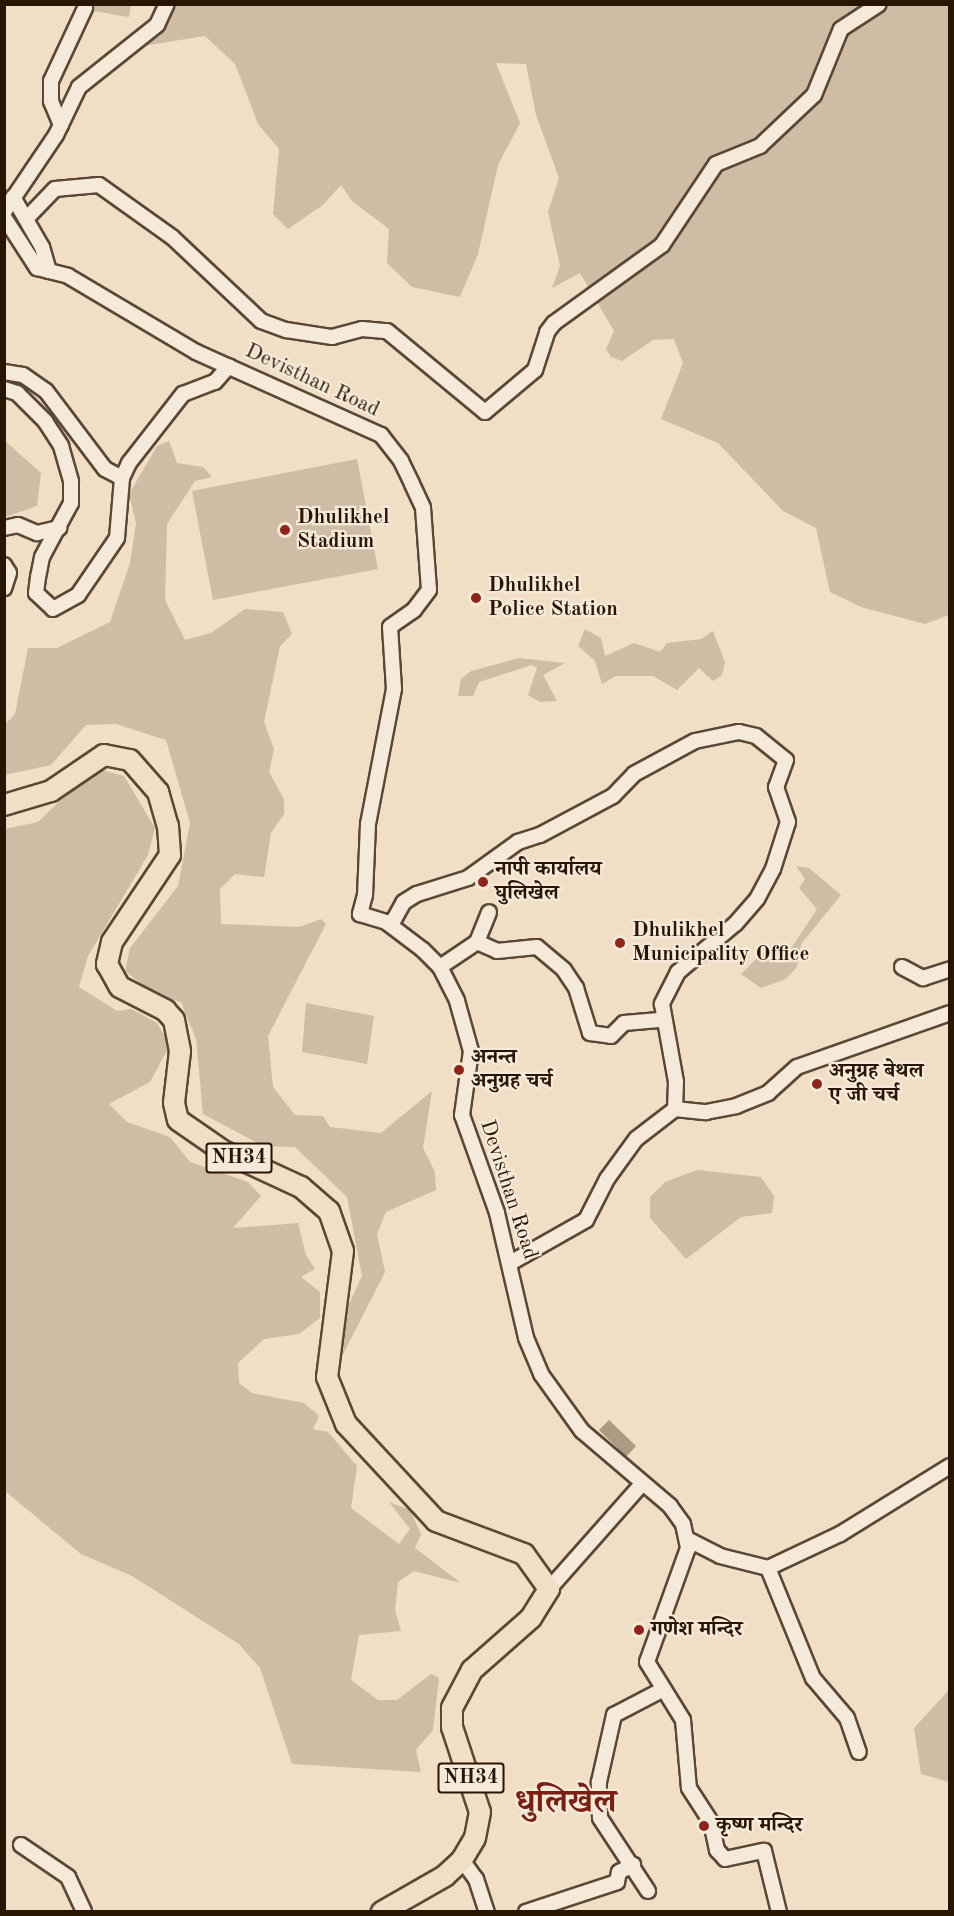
<!DOCTYPE html>
<html>
<head>
<meta charset="utf-8">
<style>
  body { margin:0 }
  #map { position:relative; width:954px; height:1916px; overflow:hidden; background:#f0dec5; font-family:"Old Standard TT","Noto Serif Devanagari",serif }
  div>[style] { position:absolute }
  [style*='--x'] { left:calc(var(--x)*1px); top:calc(var(--y)*1px); width:calc(var(--w)*1px); rotate:calc(var(--a)*1deg) }
  .green>* { inset:0; background:#cebca4 }
  .water>* { inset:0; background:#ac9a83 }
  .roads { filter:drop-shadow(2px 0 #5a4734) drop-shadow(-2px 0 #5a4734) drop-shadow(0 2px #5a4734) drop-shadow(0 -2px #5a4734) }
  .minor>* { height:14px; margin:-7px; padding:0 7px; transform-origin:7px; border-radius:7px; background:#f5ead9 }
  .highway>* { height:20px; margin:-10px; padding:0 10px; transform-origin:10px; border-radius:10px; background:#f0dec5 }
  .dots>* { width:16px; height:16px; translate:-50% -50%; box-sizing:border-box; border:3px solid #f5ead9; border-radius:50% }
  span { translate:-50% -50%; white-space:nowrap; text-align:center; line-height:1.15; -webkit-text-stroke:4.5px #f5ead9; paint-order:stroke }
  .shield-label span { padding:2px 4px; background:#f5ead9; border:2px solid; border-radius:4px; -webkit-text-stroke-width:0 }
  .shield-label { font-size:20px; color:#281503; font-weight:700 }
  .street-label { font-size:21px; color:#281503 }
  .poi-label { font-size:21px; color:#281503; font-weight:700 }
  .left { translate:0 -50%; text-align:left }
  .town-label { font-size:33px; color:#7a1f14; font-weight:700 }
  .frame { position:absolute; inset:0; border:6px solid #281503; pointer-events:none }
</style>
</head>
<body>
<div id="map">
  <div class="green">
    <i style="clip-path:polygon(95px 5px,131px 5px,129px 17px,93px 11px)"></i>
    <i style="clip-path:polygon(164px 5px,949px 5px,949px 615px,925px 624px,861px 607px,830px 592px,816px 528px,783px 511px,718px 443px,661px 419px,683px 363px,674px 339px,653px 340px,622px 361px,611px 357px,606px 349px,614px 331px,580px 273px,552px 288px,560px 266px,548px 212px,559px 178px,536px 115px,526px 64px,496px 63px,520px 123px,498px 165px,478px 254px,460px 297px,412px 287px,387px 263px,389px 229px,352px 201px,341px 185px,323px 205px,288px 229px,273px 214px,279px 149px,258px 124px,235px 64px,205px 36px,143px 46px)"></i>
    <i style="clip-path:polygon(4px 440px,41px 473px,37px 506px,5px 517px)"></i>
    <i style="clip-path:polygon(169px 441px,177px 463px,203px 467px,212px 477px,195px 481px,167px 524px,165px 600px,185px 640px,211px 633px,245px 609px,283px 612px,292px 634px,280px 646px,264px 722px,274px 749px,269px 772px,284px 799px,284px 814px,271px 833px,264px 877px,235px 874px,220px 889px,221px 924px,299px 927px,321px 919px,326px 924px,268px 1036px,273px 1087px,295px 1115px,323px 1116px,330px 1127px,381px 1133px,432px 1091px,423px 1148px,435px 1172px,436px 1190px,386px 1212px,377px 1234px,385px 1272px,335px 1370px,338px 1328px,362px 1276px,347px 1197px,295px 1147px,263px 1146px,203px 1114px,196px 1039px,181px 1002px,156px 996px,125px 971px,130px 948px,178px 886px,190px 823px,166px 740px,116px 724px,86px 725px,51px 765px,5px 775px,5px 724px,15px 714px,28px 648px,57px 648px,110px 622px,130px 563px,136px 523px,129px 494px,157px 446px)"></i>
    <i style="clip-path:polygon(357px 459px,378px 569px,213px 600px,192px 491px)"></i>
    <i style="clip-path:polygon(585px 629px,601px 638px,605px 656px,634px 643px,660px 652px,667px 643px,701px 639px,713px 631px,725px 662px,722px 675px,713px 681px,699px 668px,677px 690px,653px 676px,616px 676px,602px 684px,595px 661px,578px 646px)"></i>
    <i style="clip-path:polygon(519px 658px,565px 663px,543px 675px,557px 701px,540px 702px,528px 695px,537px 668px,532px 665px,479px 682px,473px 696px,458px 696px,461px 679px,471px 671px)"></i>
    <i style="clip-path:polygon(94px 768px,124px 776px,155px 828px,148px 855px,88px 956px,79px 987px,117px 1011px,131px 1009px,157px 1023px,170px 1045px,150px 1082px,109px 1104px,127px 1122px,170px 1137px,190px 1162px,248px 1182px,261px 1196px,233px 1228px,298px 1223px,306px 1255px,315px 1269px,301px 1277px,320px 1292px,320px 1318px,299px 1334px,264px 1339px,238px 1363px,239px 1383px,252px 1393px,304px 1403px,319px 1416px,313px 1429px,328px 1432px,357px 1466px,351px 1508px,399px 1544px,410px 1529px,389px 1502px,410px 1510px,421px 1534px,415px 1548px,461px 1583px,414px 1571px,398px 1582px,395px 1610px,401px 1631px,359px 1635px,351px 1680px,378px 1700px,397px 1700px,431px 1674px,439px 1678px,433px 1730px,416px 1750px,421px 1772px,292px 1764px,260px 1668px,239px 1644px,132px 1576px,81px 1554px,5px 1491px,5px 829px,38px 822px)"></i>
    <i style="clip-path:polygon(796px 866px,809px 868px,841px 895px,801px 944px,797px 967px,786px 979px,761px 988px,741px 974px,766px 949px,786px 956px,817px 909px,799px 888px,805px 879px)"></i>
    <i style="clip-path:polygon(306px 1003px,374px 1016px,367px 1064px,302px 1052px)"></i>
    <i style="clip-path:polygon(697px 1170px,761px 1177px,774px 1196px,772px 1213px,741px 1217px,686px 1259px,650px 1218px,650px 1197px,665px 1182px)"></i>
    <i style="clip-path:polygon(949px 1690px,949px 1782px,921px 1774px,914px 1728px)"></i>
  </div>
  <div class="water">
    <i style="clip-path:polygon(609px 1420px,636px 1446px,626px 1457px,599px 1430px)"></i>
  </div>
  <div class="roads">
    <div class="minor">
      <i style="--x:61;--y:125;--w:26;--a:-113"></i>
      <i style="--x:51;--y:101;--w:20;--a:-90"></i>
      <i style="--x:51;--y:81;--w:81;--a:-65"></i>
      <i style="--x:13;--y:197;--w:58;--a:59.9"></i>
      <i style="--x:42;--y:247;--w:25;--a:74"></i>
      <i style="--x:4;--y:212;--w:93;--a:-56"></i>
      <i style="--x:56;--y:135;--w:53;--a:-64.4"></i>
      <i style="--x:79;--y:87;--w:100;--a:-38.5"></i>
      <i style="--x:157;--y:25;--w:23;--a:-65"></i>
      <i style="--x:4;--y:217;--w:61;--a:57.1"></i>
      <i style="--x:37;--y:268;--w:32;--a:14"></i>
      <i style="--x:68;--y:276;--w:149;--a:30.7"></i>
      <i style="--x:196;--y:352;--w:203;--a:24.2"></i>
      <i style="--x:381;--y:435;--w:33;--a:52"></i>
      <i style="--x:401;--y:461;--w:25;--a:64"></i>
      <i style="--x:412;--y:484;--w:26;--a:65"></i>
      <i style="--x:423;--y:508;--w:82;--a:85.8"></i>
      <i style="--x:429;--y:590;--w:25;--a:127"></i>
      <i style="--x:414;--y:610;--w:29;--a:145"></i>
      <i style="--x:390;--y:627;--w:62;--a:86.3"></i>
      <i style="--x:394;--y:689;--w:137;--a:100.9"></i>
      <i style="--x:368;--y:824;--w:71;--a:92.4"></i>
      <i style="--x:365;--y:895;--w:20;--a:105"></i>
      <i style="--x:360;--y:914;--w:27;--a:17"></i>
      <i style="--x:386;--y:922;--w:46;--a:37.1"></i>
      <i style="--x:423;--y:950;--w:24;--a:45"></i>
      <i style="--x:440;--y:967;--w:38;--a:63"></i>
      <i style="--x:457;--y:1001;--w:52;--a:74.4"></i>
      <i style="--x:471;--y:1051;--w:65;--a:98"></i>
      <i style="--x:462;--y:1115;--w:104;--a:70.3"></i>
      <i style="--x:497;--y:1213;--w:128;--a:76.9"></i>
      <i style="--x:526;--y:1338;--w:39;--a:67"></i>
      <i style="--x:541;--y:1374;--w:70;--a:54.3"></i>
      <i style="--x:582;--y:1431;--w:116;--a:40.4"></i>
      <i style="--x:670;--y:1506;--w:22;--a:54"></i>
      <i style="--x:683;--y:1524;--w:25;--a:78"></i>
      <i style="--x:688;--y:1548;--w:121;--a:109.8"></i>
      <i style="--x:647;--y:1662;--w:68;--a:58.2"></i>
      <i style="--x:683;--y:1720;--w:68;--a:85"></i>
      <i style="--x:689;--y:1788;--w:40;--a:57.1"></i>
      <i style="--x:711;--y:1822;--w:29;--a:78"></i>
      <i style="--x:717;--y:1850;--w:12;--a:48"></i>
      <i style="--x:725;--y:1859;--w:40;--a:-12"></i>
      <i style="--x:764;--y:1851;--w:63;--a:76.2"></i>
      <i style="--x:27;--y:218;--w:40;--a:-46"></i>
      <i style="--x:55;--y:189;--w:44;--a:-5.2"></i>
      <i style="--x:99;--y:185;--w:90;--a:35.5"></i>
      <i style="--x:172;--y:237;--w:122;--a:43.3"></i>
      <i style="--x:261;--y:321;--w:27;--a:20"></i>
      <i style="--x:286;--y:330;--w:47;--a:8.7"></i>
      <i style="--x:332;--y:337;--w:31;--a:-15"></i>
      <i style="--x:362;--y:329;--w:25;--a:5"></i>
      <i style="--x:387;--y:331;--w:127;--a:39.6"></i>
      <i style="--x:485;--y:412;--w:65;--a:-40"></i>
      <i style="--x:535;--y:370;--w:40;--a:-72"></i>
      <i style="--x:547;--y:332;--w:11;--a:-52"></i>
      <i style="--x:554;--y:323;--w:133;--a:-35.8"></i>
      <i style="--x:662;--y:245;--w:97;--a:-56.3"></i>
      <i style="--x:716;--y:164;--w:48;--a:-22.2"></i>
      <i style="--x:760;--y:146;--w:74;--a:-43.4"></i>
      <i style="--x:814;--y:95;--w:71;--a:-67.8"></i>
      <i style="--x:841;--y:29;--w:45;--a:-33.3"></i>
      <i style="--x:4;--y:372;--w:19;--a:9"></i>
      <i style="--x:23;--y:375;--w:28;--a:35"></i>
      <i style="--x:46;--y:391;--w:98;--a:52.9"></i>
      <i style="--x:105;--y:469;--w:19;--a:28"></i>
      <i style="--x:4;--y:389;--w:14;--a:17"></i>
      <i style="--x:17;--y:393;--w:40;--a:45"></i>
      <i style="--x:45;--y:421;--w:30;--a:57"></i>
      <i style="--x:61;--y:446;--w:37;--a:74"></i>
      <i style="--x:71;--y:482;--w:21;--a:90"></i>
      <i style="--x:71;--y:503;--w:61;--a:118.2"></i>
      <i style="--x:42;--y:557;--w:20;--a:101"></i>
      <i style="--x:38;--y:577;--w:16;--a:97"></i>
      <i style="--x:36;--y:593;--w:23;--a:43"></i>
      <i style="--x:53;--y:609;--w:29;--a:-29"></i>
      <i style="--x:78;--y:595;--w:69;--a:-55.6"></i>
      <i style="--x:117;--y:538;--w:60;--a:-85.2"></i>
      <i style="--x:122;--y:478;--w:17;--a:-65"></i>
      <i style="--x:129;--y:463;--w:88;--a:-52"></i>
      <i style="--x:183;--y:394;--w:34;--a:-21"></i>
      <i style="--x:215;--y:382;--w:21;--a:-49"></i>
      <i style="--x:4;--y:528;--w:14;--a:-12"></i>
      <i style="--x:18;--y:525;--w:21;--a:23"></i>
      <i style="--x:37;--y:533;--w:23;--a:-13"></i>
      <i style="--x:4;--y:565;--w:9;--a:58"></i>
      <i style="--x:9;--y:573;--w:16;--a:108"></i>
      <i style="--x:391;--y:925;--w:26;--a:-61"></i>
      <i style="--x:404;--y:902;--w:15;--a:-32"></i>
      <i style="--x:417;--y:894;--w:53;--a:-17.4"></i>
      <i style="--x:468;--y:878;--w:62;--a:-35.8"></i>
      <i style="--x:518;--y:842;--w:23;--a:-18"></i>
      <i style="--x:540;--y:835;--w:83;--a:-28.1"></i>
      <i style="--x:613;--y:796;--w:30;--a:-46"></i>
      <i style="--x:634;--y:774;--w:69;--a:-28.4"></i>
      <i style="--x:695;--y:741;--w:45;--a:-11.6"></i>
      <i style="--x:739;--y:732;--w:17;--a:13"></i>
      <i style="--x:756;--y:736;--w:38;--a:39"></i>
      <i style="--x:786;--y:760;--w:29;--a:110"></i>
      <i style="--x:776;--y:787;--w:37;--a:71"></i>
      <i style="--x:788;--y:822;--w:49;--a:107.7"></i>
      <i style="--x:773;--y:869;--w:34;--a:118"></i>
      <i style="--x:757;--y:899;--w:33;--a:131"></i>
      <i style="--x:735;--y:924;--w:75;--a:139.9"></i>
      <i style="--x:678;--y:972;--w:36;--a:117"></i>
      <i style="--x:662;--y:1004;--w:79;--a:79.8"></i>
      <i style="--x:676;--y:1082;--w:27;--a:92"></i>
      <i style="--x:675;--y:1109;--w:49;--a:142.4"></i>
      <i style="--x:636;--y:1139;--w:49;--a:125.9"></i>
      <i style="--x:607;--y:1179;--w:46;--a:117.1"></i>
      <i style="--x:586;--y:1220;--w:87;--a:150.5"></i>
      <i style="--x:477;--y:942;--w:32;--a:-68"></i>
      <i style="--x:440;--y:967;--w:45;--a:-34"></i>
      <i style="--x:477;--y:942;--w:22;--a:24"></i>
      <i style="--x:497;--y:951;--w:40;--a:-5.7"></i>
      <i style="--x:537;--y:947;--w:35;--a:40"></i>
      <i style="--x:564;--y:970;--w:22;--a:56"></i>
      <i style="--x:576;--y:988;--w:47;--a:72.7"></i>
      <i style="--x:590;--y:1033;--w:21;--a:8"></i>
      <i style="--x:611;--y:1036;--w:18;--a:-45"></i>
      <i style="--x:624;--y:1023;--w:38;--a:-5"></i>
      <i style="--x:902;--y:967;--w:24;--a:28"></i>
      <i style="--x:923;--y:978;--w:28;--a:-18"></i>
      <i style="--x:675;--y:1109;--w:31;--a:6"></i>
      <i style="--x:706;--y:1112;--w:31;--a:-11"></i>
      <i style="--x:736;--y:1106;--w:35;--a:-22"></i>
      <i style="--x:768;--y:1093;--w:39;--a:-42"></i>
      <i style="--x:797;--y:1067;--w:162;--a:-19.4"></i>
      <i style="--x:687;--y:1539;--w:37;--a:27"></i>
      <i style="--x:720;--y:1556;--w:49;--a:14"></i>
      <i style="--x:768;--y:1568;--w:80;--a:-25.3"></i>
      <i style="--x:840;--y:1534;--w:129;--a:-31.7"></i>
      <i style="--x:768;--y:1568;--w:119;--a:67.8"></i>
      <i style="--x:813;--y:1678;--w:52;--a:49.6"></i>
      <i style="--x:847;--y:1718;--w:36;--a:71"></i>
      <i style="--x:549;--y:1589;--w:140;--a:-48.5"></i>
      <i style="--x:21;--y:1845;--w:57;--a:34.2"></i>
      <i style="--x:68;--y:1877;--w:38;--a:65"></i>
      <i style="--x:462;--y:1860;--w:24;--a:54"></i>
      <i style="--x:476;--y:1879;--w:35;--a:72"></i>
      <i style="--x:648;--y:1891;--w:87;--a:-123.3"></i>
      <i style="--x:600;--y:1818;--w:36;--a:-92"></i>
      <i style="--x:599;--y:1782;--w:69;--a:-77.4"></i>
      <i style="--x:614;--y:1715;--w:54;--a:-27.5"></i>
      <i style="--x:526;--y:1912;--w:96;--a:-18.2"></i>
      <i style="--x:617;--y:1882;--w:10;--a:-79"></i>
      <i style="--x:619;--y:1872;--w:16;--a:-27"></i>
    </div>
    <div class="highway">
      <i style="--x:4;--y:805;--w:49;--a:-16.6"></i>
      <i style="--x:51;--y:791;--w:64;--a:-34.2"></i>
      <i style="--x:104;--y:755;--w:26;--a:11"></i>
      <i style="--x:130;--y:760;--w:43;--a:48.8"></i>
      <i style="--x:158;--y:792;--w:35;--a:74"></i>
      <i style="--x:168;--y:826;--w:29;--a:86"></i>
      <i style="--x:170;--y:855;--w:105;--a:123.7"></i>
      <i style="--x:112;--y:942;--w:23;--a:103"></i>
      <i style="--x:107;--y:964;--w:26;--a:61"></i>
      <i style="--x:120;--y:987;--w:51;--a:27.1"></i>
      <i style="--x:165;--y:1010;--w:13;--a:48"></i>
      <i style="--x:174;--y:1020;--w:32;--a:79"></i>
      <i style="--x:180;--y:1051;--w:52;--a:96.6"></i>
      <i style="--x:174;--y:1103;--w:17;--a:77"></i>
      <i style="--x:178;--y:1120;--w:55;--a:34.6"></i>
      <i style="--x:223;--y:1151;--w:86;--a:24.8"></i>
      <i style="--x:301;--y:1187;--w:37;--a:41"></i>
      <i style="--x:329;--y:1211;--w:42;--a:70.7"></i>
      <i style="--x:343;--y:1251;--w:127;--a:97.2"></i>
      <i style="--x:327;--y:1377;--w:51;--a:68"></i>
      <i style="--x:346;--y:1424;--w:132;--a:47.1"></i>
      <i style="--x:436;--y:1521;--w:94;--a:20.6"></i>
      <i style="--x:524;--y:1554;--w:43;--a:54.5"></i>
      <i style="--x:549;--y:1589;--w:34;--a:122"></i>
      <i style="--x:531;--y:1618;--w:79;--a:138.6"></i>
      <i style="--x:472;--y:1670;--w:43;--a:117.8"></i>
      <i style="--x:452;--y:1708;--w:19;--a:90"></i>
      <i style="--x:452;--y:1727;--w:89;--a:71.8"></i>
      <i style="--x:480;--y:1812;--w:26;--a:101"></i>
      <i style="--x:475;--y:1838;--w:26;--a:121"></i>
      <i style="--x:462;--y:1860;--w:23;--a:137"></i>
      <i style="--x:445;--y:1876;--w:73;--a:150.3"></i>
    </div>
  </div>
  <div class="dots">
    <i style="left:285px;top:530px;background:#8f2418"></i>
    <i style="left:476px;top:598px;background:#8f2418"></i>
    <i style="left:483px;top:882px;background:#8f2418"></i>
    <i style="left:620px;top:943px;background:#8f2418"></i>
    <i style="left:459px;top:1070px;background:#8f2418"></i>
    <i style="left:817px;top:1084px;background:#8f2418"></i>
    <i style="left:639px;top:1630px;background:#8f2418"></i>
    <i style="left:704px;top:1826px;background:#8f2418"></i>
  </div>
  <div class="shield-label">
    <span style="left:239px;top:1158px">NH34</span>
    <span style="left:471px;top:1778px">NH34</span>
  </div>
  <div class="street-label">
    <span style="left:312px;top:381px;rotate:25deg">Devisthan Road</span>
    <span style="left:508px;top:1190px;rotate:72deg">Devisthan Road</span>
  </div>
  <div class="poi-label">
    <span class="left" style="left:297px;top:530px">Dhulikhel<br>Stadium</span>
    <span class="left" style="left:488px;top:598px">Dhulikhel<br>Police Station</span>
    <span class="left" style="left:495px;top:882px">नापी कार्यालय<br>घुलिखेल</span>
    <span class="left" style="left:632px;top:943px">Dhulikhel<br>Municipality Office</span>
    <span class="left" style="left:471px;top:1070px">अनन्त<br>अनुग्रह चर्च</span>
    <span class="left" style="left:829px;top:1084px">अनुग्रह बेथल<br>ए जी चर्च</span>
    <span class="left" style="left:651px;top:1630px">गणेश मन्दिर</span>
    <span class="left" style="left:716px;top:1826px">कृष्ण मन्दिर</span>
  </div>
  <div class="town-label">
    <span style="left:566px;top:1804px">धुलिखेल</span>
  </div>
  <div class="frame"></div>
</div>
</body>
</html>
